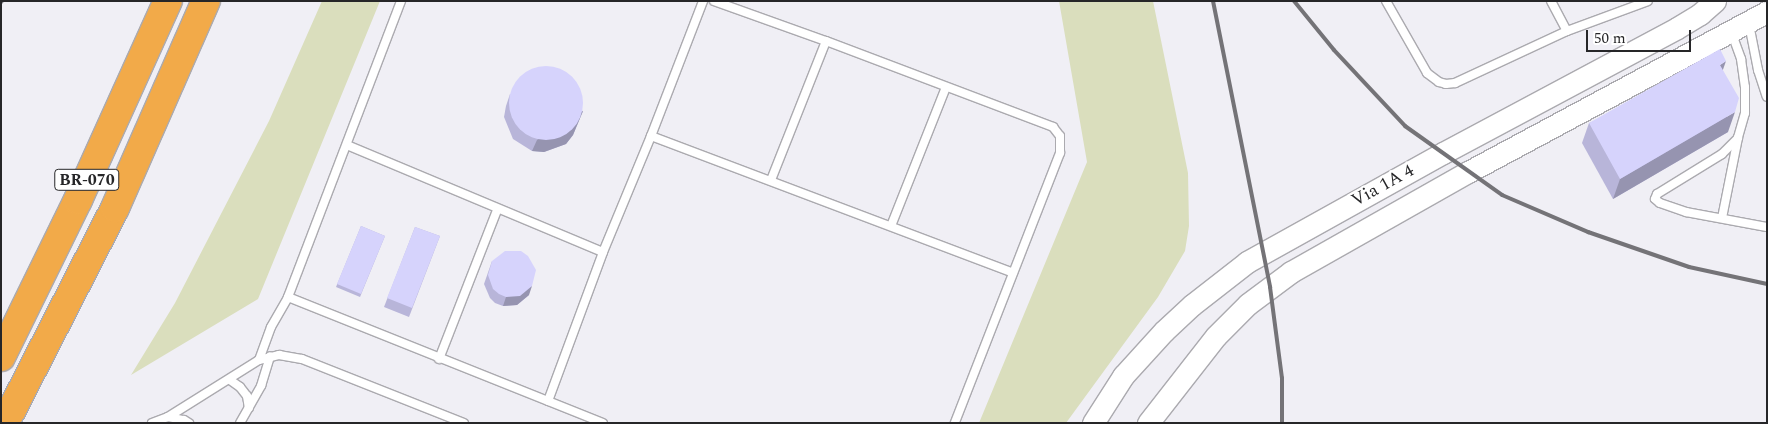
<!DOCTYPE html>
<html>
<head>
<meta charset="utf-8">
<style>
  body { margin:0 }
  #map { position:relative; width:1768px; height:424px; overflow:hidden; background:#f0eff5; font-family:Spectral,serif }
  div>[style] { position:absolute }
  [style*='--x'] { left:calc(var(--x)*1px); top:calc(var(--y)*1px); width:calc(var(--w)*1px); rotate:calc(var(--a)*1deg) }
  .green>* { inset:0; background:#dadebd }
  .roads { filter:drop-shadow(1px 0 #abaaaf) drop-shadow(-1px 0 #abaaaf) drop-shadow(0 1px #abaaaf) drop-shadow(0 -1px #abaaaf) }
  .service>* { height:8px; margin:-4px; padding:0 4px; transform-origin:4px; border-radius:4px; background:#fff }
  .secondary>* { height:21px; margin:-10.5px; padding:0 10.5px; transform-origin:10.5px; border-radius:10.5px; background:#fff }
  .motorway>* { height:28px; margin:-14px; padding:0 14px; transform-origin:14px; border-radius:14px; background:#f2aa49 }
  .rail>* { height:4px; margin:-2px; padding:0 2px; transform-origin:2px; border-radius:2px; background:#747377 }
  .wall>* { inset:0; background:#b8b5d9 }
  .shaded-wall>* { inset:0; background:#9694b0 }
  .building>* { inset:0; background:#d6d3fc }
  .round { border-radius:50% }
  span { translate:-50% -50%; white-space:nowrap; text-align:center; line-height:1.15; -webkit-text-stroke:4.5px #fff; paint-order:stroke }
  .shield-label span { padding:1px 4px; background:#fff; border:1px solid; border-radius:4px; -webkit-text-stroke-width:0 }
  .shield-label { font-size:16px; color:#262628; font-weight:700 }
  .street-label { font-size:18px; color:#262628 }
  .frame { position:absolute; inset:0; border:2px solid #262628; pointer-events:none }
  .scale { position:absolute; left:1586px; top:30px; width:105px; height:22px; box-sizing:border-box; border:2px solid #262628; border-top:0; padding-left:6px; font-size:15px; line-height:18px; white-space:nowrap; color:#262628; -webkit-text-stroke:4px #fff; paint-order:stroke }
</style>
</head>
<body>
<div id="map">
  <div class="green">
    <i style="clip-path:polygon(322px 1px,380px 1px,258px 299px,131px 375px,175px 303px,269px 121px)"></i>
    <i style="clip-path:polygon(1059px 1px,1153px 1px,1188px 173px,1189px 226px,1185px 251px,1158px 297px,1066px 423px,979px 423px,1087px 162px)"></i>
  </div>
  <div class="roads">
    <div class="service">
      <i style="--x:714;--y:1;--w:119;--a:19.7"></i>
      <i style="--x:826;--y:41;--w:243;--a:20.7"></i>
      <i style="--x:1053;--y:127;--w:11;--a:52"></i>
      <i style="--x:1060;--y:136;--w:17;--a:90"></i>
      <i style="--x:1060;--y:153;--w:290;--a:111.3"></i>
      <i style="--x:1386;--y:1;--w:83;--a:60.3"></i>
      <i style="--x:1427;--y:73;--w:15;--a:37"></i>
      <i style="--x:1439;--y:82;--w:7;--a:16"></i>
      <i style="--x:1446;--y:84;--w:9;--a:-6"></i>
      <i style="--x:1455;--y:83;--w:123;--a:-24.9"></i>
      <i style="--x:1567;--y:31;--w:86;--a:-20.3"></i>
      <i style="--x:1551;--y:1;--w:34;--a:62"></i>
      <i style="--x:1749;--y:24;--w:47;--a:78.9"></i>
      <i style="--x:1758;--y:70;--w:28;--a:72"></i>
      <i style="--x:1732;--y:34;--w:27;--a:70"></i>
      <i style="--x:1741;--y:59;--w:28;--a:82"></i>
      <i style="--x:1745;--y:87;--w:26;--a:90"></i>
      <i style="--x:1745;--y:113;--w:26;--a:106"></i>
      <i style="--x:1738;--y:138;--w:23;--a:135"></i>
      <i style="--x:1722;--y:154;--w:76;--a:148.4"></i>
      <i style="--x:1657;--y:194;--w:5;--a:112"></i>
      <i style="--x:1655;--y:199;--w:6;--a:39"></i>
      <i style="--x:1660;--y:203;--w:28;--a:19"></i>
      <i style="--x:1686;--y:212;--w:82;--a:10.5"></i>
      <i style="--x:651;--y:136;--w:387;--a:20.7"></i>
      <i style="--x:347;--y:145;--w:277;--a:22.7"></i>
      <i style="--x:771;--y:180;--w:149;--a:-68.4"></i>
      <i style="--x:1722;--y:218;--w:82;--a:-78.7"></i>
      <i style="--x:891;--y:226;--w:149;--a:-68.4"></i>
      <i style="--x:288;--y:297;--w:339;--a:21.8"></i>
      <i style="--x:439;--y:359;--w:160;--a:-68.7"></i>
      <i style="--x:259;--y:360;--w:35;--a:-70"></i>
      <i style="--x:271;--y:327;--w:34;--a:-60"></i>
      <i style="--x:288;--y:297;--w:317;--a:-69.1"></i>
      <i style="--x:230;--y:380;--w:12;--a:35"></i>
      <i style="--x:240;--y:387;--w:11;--a:52"></i>
      <i style="--x:247;--y:396;--w:12;--a:81"></i>
      <i style="--x:548;--y:401;--w:159;--a:-69.7"></i>
      <i style="--x:603;--y:252;--w:126;--a:-67.5"></i>
      <i style="--x:651;--y:136;--w:145;--a:-68.9"></i>
      <i style="--x:168;--y:417;--w:107;--a:-32.1"></i>
      <i style="--x:259;--y:360;--w:21;--a:-14"></i>
      <i style="--x:279;--y:355;--w:23;--a:10"></i>
      <i style="--x:302;--y:359;--w:174;--a:21.6"></i>
      <i style="--x:152;--y:423;--w:17;--a:-21"></i>
      <i style="--x:168;--y:417;--w:16;--a:11"></i>
      <i style="--x:184;--y:420;--w:6;--a:31"></i>
      <i style="--x:240;--y:423;--w:43;--a:-60.4"></i>
      <i style="--x:261;--y:386;--w:31;--a:-73"></i>
    </div>
    <div class="secondary">
      <i style="--x:1093;--y:423;--w:56;--a:-57.4"></i>
      <i style="--x:1123;--y:376;--w:61;--a:-47.7"></i>
      <i style="--x:1164;--y:331;--w:38;--a:-43"></i>
      <i style="--x:1192;--y:305;--w:70;--a:-38"></i>
      <i style="--x:1247;--y:262;--w:224;--a:-29.1"></i>
      <i style="--x:1443;--y:153;--w:265;--a:-28.1"></i>
      <i style="--x:1677;--y:28;--w:27;--a:-31"></i>
      <i style="--x:1700;--y:14;--w:20;--a:-41"></i>
      <i style="--x:1148;--y:423;--w:110;--a:-52"></i>
      <i style="--x:1216;--y:336;--w:45;--a:-45"></i>
      <i style="--x:1248;--y:304;--w:54;--a:-36.7"></i>
      <i style="--x:1291;--y:272;--w:203;--a:-29.5"></i>
      <i style="--x:1468;--y:172;--w:339;--a:-28.2"></i>
    </div>
    <div class="motorway">
      <i style="--x:1;--y:357;--w:175;--a:-63.9"></i>
      <i style="--x:78;--y:200;--w:218;--a:-65.7"></i>
      <i style="--x:5;--y:423;--w:242;--a:-62.9"></i>
      <i style="--x:115;--y:208;--w:226;--a:-66.3"></i>
    </div>
  </div>
  <div class="rail">
    <i style="--x:1213;--y:1;--w:292;--a:78.7"></i>
    <i style="--x:1270;--y:287;--w:92;--a:82.5"></i>
    <i style="--x:1282;--y:378;--w:45;--a:90"></i>
    <i style="--x:1294;--y:1;--w:63;--a:50.8"></i>
    <i style="--x:1334;--y:50;--w:104;--a:46.9"></i>
    <i style="--x:1405;--y:126;--w:119;--a:35.4"></i>
    <i style="--x:1502;--y:195;--w:94;--a:23.3"></i>
    <i style="--x:1588;--y:232;--w:107;--a:19.1"></i>
    <i style="--x:1689;--y:267;--w:80;--a:12.3"></i>
    <i style="--x:1;--y:2;--w:1;--a:-45"></i>
  </div>
  <div class="wall">
    <i style="clip-path:polygon(1723px 70px,1728px 132px,1613px 199px,1582px 143px,1589px 123px)"></i>
    <i style="clip-path:polygon(510px 94px,583px 111px,573px 135px,566px 144px,544px 152px,532px 151px,513px 139px,504px 117px,506px 106px)"></i>
    <i style="clip-path:polygon(361px 226px,385px 236px,360px 297px,336px 287px)"></i>
    <i style="clip-path:polygon(415px 227px,440px 236px,409px 317px,384px 307px)"></i>
    <i style="clip-path:polygon(492px 261px,529px 295px,517px 305px,503px 306px,495px 303px,490px 298px,484px 284px)"></i>
  </div>
  <div class="shaded-wall">
    <i style="clip-path:polygon(1726px 61px,1719px 81px,1720px 65px)"></i>
    <i style="clip-path:polygon(583px 111px,573px 135px,566px 144px,544px 152px,532px 151px,537px 140px)"></i>
    <i style="clip-path:polygon(1735px 112px,1728px 132px,1613px 199px,1620px 179px)"></i>
    <i style="clip-path:polygon(532px 286px,529px 295px,517px 305px,503px 306px,506px 297px)"></i>
  </div>
  <div class="building">
    <i style="clip-path:polygon(1720px 49px,1726px 61px,1720px 65px,1739px 98px,1735px 112px,1620px 179px,1589px 123px)"></i>
    <i class="round" style="left:509px;top:66px;width:74px;height:74px"></i>
    <i style="clip-path:polygon(361px 226px,385px 236px,361px 294px,337px 284px)"></i>
    <i style="clip-path:polygon(415px 227px,440px 236px,412px 308px,387px 298px)"></i>
    <i style="clip-path:polygon(505px 251px,521px 251px,528px 256px,536px 270px,532px 286px,520px 296px,506px 297px,499px 294px,493px 289px,488px 275px,492px 261px)"></i>
  </div>
  <div class="shield-label">
    <span style="left:87px;top:180px">BR-070</span>
  </div>
  <div class="street-label">
    <span style="left:1383px;top:186px;rotate:-29deg">Via 1A 4</span>
  </div>
  <div class="frame"></div>
  <div class="scale">50 m</div>
</div>
</body>
</html>
